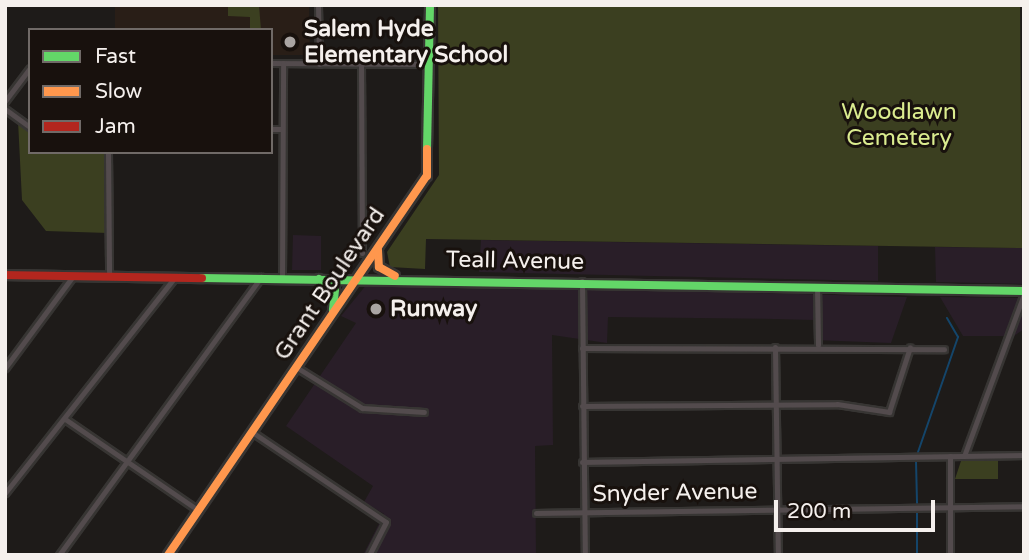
<!DOCTYPE html>
<html>
<head>
<meta charset="utf-8">
<style>
  body { margin:0 }
  #map { position:relative; width:1029px; height:560px; overflow:hidden; background:#1e1b19; font-family:"Varela Round",sans-serif }
  div>[style] { position:absolute }
  [style*='--x'] { left:calc(var(--x)*1px); top:calc(var(--y)*1px); width:calc(var(--w)*1px); rotate:calc(var(--a)*1deg) }
  .commercial>* { inset:0; background:#291e28 }
  .built>* { inset:0; background:#291e17 }
  .green>* { inset:0; background:#3b3f20 }
  .stream>* { height:2px; margin:-1px; padding:0 1px; transform-origin:1px; border-radius:1px; background:#14456a }
  .roads { filter:drop-shadow(2px 0 #373533) drop-shadow(-2px 0 #373533) drop-shadow(0 2px #373533) drop-shadow(0 -2px #373533) }
  .street>* { height:5px; margin:-2.5px; padding:0 2.5px; transform-origin:2.5px; border-radius:2.5px; background:#534b4d }
  .fast>* { height:8px; margin:-4px; padding:0 4px; transform-origin:4px; border-radius:4px; background:#63d668 }
  .slow>* { height:8px; margin:-4px; padding:0 4px; transform-origin:4px; border-radius:4px; background:#ff974d }
  .jam>* { height:8px; margin:-4px; padding:0 4px; transform-origin:4px; border-radius:4px; background:#b3261e }
  .dots>* { width:19px; height:19px; translate:-50% -50%; box-sizing:border-box; border:4px solid #18110d; border-radius:50% }
  span { translate:-50% -50%; white-space:nowrap; text-align:center; line-height:1.15; -webkit-text-stroke:6px #18110d; paint-order:stroke }
  .poi-label { font-size:23px; color:#f5f0ed; font-weight:700 }
  .left { translate:0 -50%; text-align:left }
  .park-label { font-size:23px; color:#dbec8f }
  .street-label { font-size:23px; color:#f5f0ed }
  .frame { position:absolute; inset:0; border:7px solid #f5f0ed; pointer-events:none }
  .legend { position:absolute; left:28px; top:28px; width:245px; height:126px; box-sizing:border-box; background:#18110d; border:2px solid #706a67; margin:0; padding:9px 12px; list-style:none; font-size:21px; color:#f5f0ed }
  .legend li { display:flex; align-items:center; gap:14px; height:35px }
  .legend b { width:35px; border:2px solid #706a67 }
  .scale { position:absolute; left:774px; top:500px; width:161px; height:32px; box-sizing:border-box; border:4px solid #f5f0ed; border-top:0; padding-left:9px; font-size:21px; line-height:24px; white-space:nowrap; color:#f5f0ed; -webkit-text-stroke:5px #18110d; paint-order:stroke }
</style>
</head>
<body>
<div id="map">
  <div class="commercial">
    <i style="clip-path:polygon(1024px 223px,1024px 284px,936px 282px,935px 247px,1022px 248px)"></i>
    <i style="clip-path:polygon(293px 235px,321px 236px,321px 270px,292px 270px)"></i>
    <i style="clip-path:polygon(481px 240px,878px 246px,878px 281px,479px 272px)"></i>
    <i style="clip-path:polygon(367px 284px,534px 287px,907px 297px,891px 343px,814px 340px,814px 320px,775px 319px,608px 317px,607px 343px,552px 335px,553px 445px,535px 446px,536px 555px,363px 555px,384px 514px,364px 502px,373px 486px,286px 426px,356px 323px,341px 316px)"></i>
    <i style="clip-path:polygon(940px 297px,1024px 298px,1024px 329px,1014px 336px,963px 336px)"></i>
  </div>
  <div class="built">
    <i style="clip-path:polygon(115px 5px,309px 5px,310px 55px,271px 55px,271px 30px,115px 30px)"></i>
  </div>
  <div class="green">
    <i style="clip-path:polygon(228px 5px,259px 5px,261px 30px,250px 30px,250px 17px,228px 16px)"></i>
    <i style="clip-path:polygon(438px 5px,1020px 5px,1022px 248px,426px 239px,425px 269px,390px 267px,387px 252px,439px 175px)"></i>
    <i style="clip-path:polygon(18px 121px,30px 127px,30px 152px,108px 152px,108px 233px,46px 231px,22px 200px)"></i>
    <i style="clip-path:polygon(998px 460px,998px 479px,955px 479px,961px 461px)"></i>
  </div>
  <div class="stream">
    <i style="--x:918;--y:452;--w:122;--a:-70.8"></i>
    <i style="--x:958;--y:337;--w:22;--a:-120"></i>
    <i style="--x:916;--y:461;--w:42;--a:88.6"></i>
    <i style="--x:917;--y:511;--w:44;--a:90"></i>
  </div>
  <div class="roads">
    <div class="street">
      <i style="--x:318;--y:5;--w:59;--a:89"></i>
      <i style="--x:271;--y:63;--w:158;--a:0.4"></i>
      <i style="--x:361;--y:64;--w:189;--a:89.7"></i>
      <i style="--x:5;--y:101;--w:41;--a:-52.9"></i>
      <i style="--x:5;--y:109;--w:31;--a:36"></i>
      <i style="--x:271;--y:129;--w:11;--a:0"></i>
      <i style="--x:108;--y:152;--w:124;--a:89.5"></i>
      <i style="--x:282;--y:277;--w:214;--a:-89.7"></i>
      <i style="--x:582;--y:281;--w:274;--a:89.4"></i>
      <i style="--x:817;--y:286;--w:59;--a:89"></i>
      <i style="--x:775;--y:347;--w:208;--a:89.2"></i>
      <i style="--x:582;--y:348;--w:362;--a:0.2"></i>
      <i style="--x:296;--y:367;--w:78;--a:31.8"></i>
      <i style="--x:362;--y:408;--w:62;--a:3.7"></i>
      <i style="--x:5;--y:368;--w:114;--a:-53.5"></i>
      <i style="--x:582;--y:406;--w:255;--a:-0.4"></i>
      <i style="--x:837;--y:404;--w:53;--a:8.7"></i>
      <i style="--x:889;--y:412;--w:68;--a:-72.1"></i>
      <i style="--x:65;--y:419;--w:161;--a:34.4"></i>
      <i style="--x:252;--y:432;--w:161;--a:33.9"></i>
      <i style="--x:386;--y:522;--w:37;--a:117"></i>
      <i style="--x:950;--y:456;--w:99;--a:90"></i>
      <i style="--x:964;--y:456;--w:173;--a:-69.7"></i>
      <i style="--x:582;--y:462;--w:442;--a:-0.9"></i>
      <i style="--x:5;--y:493;--w:275;--a:-51.8"></i>
      <i style="--x:536;--y:513;--w:488;--a:-0.8"></i>
      <i style="--x:59;--y:555;--w:344;--a:-54"></i>
    </div>
    <div class="fast">
      <i style="--x:427;--y:149;--w:144;--a:-88.8"></i>
      <i style="--x:202;--y:278;--w:822;--a:0.91"></i>
      <i style="--x:319;--y:279;--w:19;--a:35"></i>
      <i style="--x:335;--y:290;--w:20;--a:96"></i>
    </div>
    <div class="slow">
      <i style="--x:378;--y:250;--w:17;--a:87"></i>
      <i style="--x:379;--y:267;--w:18;--a:29"></i>
      <i style="--x:168;--y:555;--w:459;--a:-55.7"></i>
      <i style="--x:427;--y:176;--w:27;--a:-90"></i>
    </div>
    <div class="jam">
      <i style="--x:5;--y:275;--w:197;--a:0.9"></i>
    </div>
  </div>
  <div class="dots">
    <i style="left:290px;top:42px;background:#aaa5a3"></i>
    <i style="left:376px;top:309px;background:#aaa5a3"></i>
  </div>
  <div class="poi-label">
    <span class="left" style="left:304px;top:42px">Salem Hyde<br>Elementary School</span>
    <span class="left" style="left:390px;top:309px">Runway</span>
  </div>
  <div class="park-label">
    <span style="left:899px;top:125px">Woodlawn<br>Cemetery</span>
  </div>
  <div class="street-label">
    <span style="left:515px;top:261px;rotate:1deg">Teall Avenue</span>
    <span style="left:330px;top:284px;rotate:-56deg">Grant Boulevard</span>
    <span style="left:675px;top:493px;rotate:-1deg">Snyder Avenue</span>
  </div>
  <div class="frame"></div>
  <ul class="legend">
  <li><b style="height:9px;background:#63d668"></b>Fast</li>
  <li><b style="height:9px;background:#ff974d"></b>Slow</li>
  <li><b style="height:9px;background:#b3261e"></b>Jam</li>
  </ul>
  <div class="scale">200 m</div>
</div>
</body>
</html>
